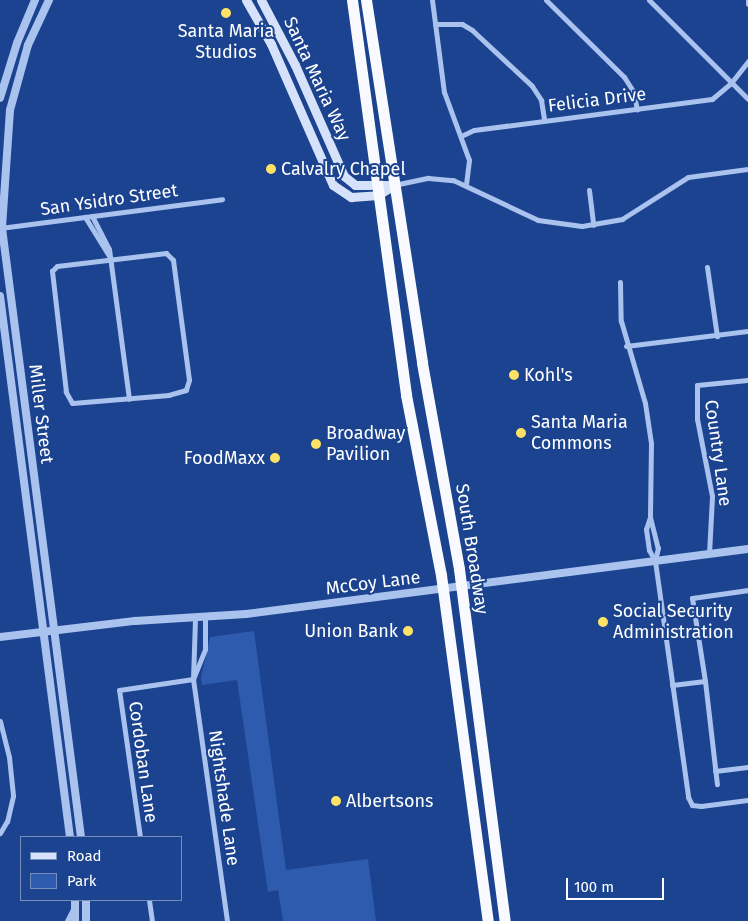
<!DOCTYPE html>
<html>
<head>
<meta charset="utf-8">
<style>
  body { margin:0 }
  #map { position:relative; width:748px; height:921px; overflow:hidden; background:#1b438f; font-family:"Fira Sans",sans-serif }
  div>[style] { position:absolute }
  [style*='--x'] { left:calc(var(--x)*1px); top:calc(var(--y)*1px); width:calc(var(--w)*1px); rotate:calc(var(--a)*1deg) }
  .green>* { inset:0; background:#2e5bad }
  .minor>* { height:5px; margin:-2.5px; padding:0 2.5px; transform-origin:2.5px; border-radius:2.5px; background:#a9c2ee }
  .tertiary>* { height:8px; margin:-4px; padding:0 4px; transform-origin:4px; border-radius:4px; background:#a9c2ee }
  .secondary>* { height:9px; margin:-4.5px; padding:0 4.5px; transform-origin:4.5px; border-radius:4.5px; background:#d6e2fa }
  .trunk>* { height:11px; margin:-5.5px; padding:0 5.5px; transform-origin:5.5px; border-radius:5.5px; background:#f8faff }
  .dots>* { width:14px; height:14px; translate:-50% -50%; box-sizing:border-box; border:2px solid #1b438f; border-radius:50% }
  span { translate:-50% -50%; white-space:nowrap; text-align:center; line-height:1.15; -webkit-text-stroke:4px #1b438f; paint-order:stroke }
  .poi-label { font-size:18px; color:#fff }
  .left { translate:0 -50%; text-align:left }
  .right { translate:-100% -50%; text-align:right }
  .street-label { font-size:18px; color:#fff }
  .legend { position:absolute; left:20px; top:836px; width:162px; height:65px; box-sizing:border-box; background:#1b438f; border:1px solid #768ebc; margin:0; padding:6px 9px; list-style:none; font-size:15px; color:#fff }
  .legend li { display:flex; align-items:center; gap:10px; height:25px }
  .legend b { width:25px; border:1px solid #768ebc }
  .scale { position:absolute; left:566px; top:878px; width:98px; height:22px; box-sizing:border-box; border:2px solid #fff; border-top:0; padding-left:6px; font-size:15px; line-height:18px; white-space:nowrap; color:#fff; -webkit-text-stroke:4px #1b438f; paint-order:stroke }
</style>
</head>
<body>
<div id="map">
  <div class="green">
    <i style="clip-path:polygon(254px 631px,286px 870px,368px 859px,376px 921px,283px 921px,278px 890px,268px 892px,237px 680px,202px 685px,201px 678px,210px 637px)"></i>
  </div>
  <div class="minor">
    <i style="--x:432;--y:0;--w:93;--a:82.6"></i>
    <i style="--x:444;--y:92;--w:72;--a:69.8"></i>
    <i style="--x:469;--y:160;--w:23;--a:97"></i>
    <i style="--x:546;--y:0;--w:110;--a:44.6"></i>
    <i style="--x:624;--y:77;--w:17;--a:57"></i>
    <i style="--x:633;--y:91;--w:19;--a:78"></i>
    <i style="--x:649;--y:0;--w:140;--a:45"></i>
    <i style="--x:748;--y:0;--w:4;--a:90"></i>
    <i style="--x:435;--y:24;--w:27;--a:0"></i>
    <i style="--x:462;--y:24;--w:12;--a:31"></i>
    <i style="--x:472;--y:30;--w:82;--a:43"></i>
    <i style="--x:532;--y:86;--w:17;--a:57"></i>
    <i style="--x:541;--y:100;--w:20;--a:81"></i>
    <i style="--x:461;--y:136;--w:14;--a:-25"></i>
    <i style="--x:474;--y:130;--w:240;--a:-7.4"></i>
    <i style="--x:712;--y:99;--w:25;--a:-40"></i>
    <i style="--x:731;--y:83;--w:28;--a:-52"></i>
    <i style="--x:394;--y:185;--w:35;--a:-12"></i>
    <i style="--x:428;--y:178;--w:25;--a:5"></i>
    <i style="--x:453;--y:180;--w:94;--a:25.2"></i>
    <i style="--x:538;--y:220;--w:44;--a:7.8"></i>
    <i style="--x:582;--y:226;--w:41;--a:-9.9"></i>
    <i style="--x:622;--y:219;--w:78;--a:-32.5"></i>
    <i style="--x:688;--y:177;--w:61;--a:-7.6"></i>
    <i style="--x:589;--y:190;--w:35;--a:83"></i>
    <i style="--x:92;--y:216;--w:37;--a:63"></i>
    <i style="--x:109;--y:249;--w:151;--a:82.4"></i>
    <i style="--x:85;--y:217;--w:49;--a:58.2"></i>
    <i style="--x:0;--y:228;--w:224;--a:-7.4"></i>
    <i style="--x:166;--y:253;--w:10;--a:45"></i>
    <i style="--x:173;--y:260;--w:121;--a:82.4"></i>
    <i style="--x:189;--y:380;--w:10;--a:107"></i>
    <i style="--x:186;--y:390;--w:18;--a:164"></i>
    <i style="--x:169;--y:395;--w:97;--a:175.3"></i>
    <i style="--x:72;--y:403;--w:13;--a:-119"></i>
    <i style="--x:66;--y:392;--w:122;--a:-96.6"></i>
    <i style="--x:52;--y:271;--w:7;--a:-45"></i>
    <i style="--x:57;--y:266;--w:110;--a:-6.8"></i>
    <i style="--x:707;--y:267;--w:70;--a:81.8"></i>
    <i style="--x:620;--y:282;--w:39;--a:89"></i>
    <i style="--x:621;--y:321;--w:85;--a:73.7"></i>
    <i style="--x:645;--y:403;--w:40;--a:81.5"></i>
    <i style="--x:651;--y:443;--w:74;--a:90.8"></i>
    <i style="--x:650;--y:517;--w:13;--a:108"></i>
    <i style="--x:646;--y:529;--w:21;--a:82"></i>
    <i style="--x:649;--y:550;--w:13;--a:61"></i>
    <i style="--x:655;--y:561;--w:238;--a:82"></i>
    <i style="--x:688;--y:797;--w:9;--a:63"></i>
    <i style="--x:692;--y:805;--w:9;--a:6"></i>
    <i style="--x:701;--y:806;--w:47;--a:-7.3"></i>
    <i style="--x:626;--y:346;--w:123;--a:-7"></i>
    <i style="--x:650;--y:517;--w:32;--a:76"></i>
    <i style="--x:658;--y:548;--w:12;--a:104"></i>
    <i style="--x:709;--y:554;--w:58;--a:-87"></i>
    <i style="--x:712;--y:496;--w:78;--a:-101"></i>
    <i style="--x:697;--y:419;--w:34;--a:-90"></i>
    <i style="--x:697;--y:385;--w:51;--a:-5.6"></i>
    <i style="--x:195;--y:619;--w:60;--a:91.9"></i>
    <i style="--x:193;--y:679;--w:244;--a:82"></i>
    <i style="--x:193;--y:679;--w:32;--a:-68"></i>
    <i style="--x:205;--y:649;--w:31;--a:-90"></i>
    <i style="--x:705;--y:681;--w:84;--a:-98.9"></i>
    <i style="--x:692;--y:598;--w:57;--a:-8.1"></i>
    <i style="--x:672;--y:685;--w:33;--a:-7"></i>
    <i style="--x:705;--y:681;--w:104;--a:83.4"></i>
    <i style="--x:0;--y:721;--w:37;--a:76"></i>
    <i style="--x:9;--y:757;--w:39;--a:84"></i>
    <i style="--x:13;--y:796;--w:26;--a:103"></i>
    <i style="--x:7;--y:821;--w:14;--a:120"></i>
    <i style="--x:715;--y:771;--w:33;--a:-7"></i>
    <i style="--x:140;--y:837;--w:148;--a:-98.1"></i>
    <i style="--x:119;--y:690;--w:75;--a:-8.5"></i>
    <i style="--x:149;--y:900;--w:21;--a:82"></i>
    <i style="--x:67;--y:921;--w:16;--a:-63"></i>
  </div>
  <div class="tertiary">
    <i style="--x:49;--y:0;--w:50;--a:115"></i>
    <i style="--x:28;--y:45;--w:67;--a:105.5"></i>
    <i style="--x:10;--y:110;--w:118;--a:93.9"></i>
    <i style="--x:2;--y:228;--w:614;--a:82.61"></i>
    <i style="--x:0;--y:98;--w:58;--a:-72.8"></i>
    <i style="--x:17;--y:43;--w:47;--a:-67.3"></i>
    <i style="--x:0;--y:296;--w:546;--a:82.63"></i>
    <i style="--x:0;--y:637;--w:136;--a:-6.8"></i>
    <i style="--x:135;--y:621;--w:111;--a:-3.6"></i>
    <i style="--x:246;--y:614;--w:506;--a:-7.38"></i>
    <i style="--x:75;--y:921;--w:21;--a:-90"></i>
    <i style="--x:86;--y:921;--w:21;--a:-90"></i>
  </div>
  <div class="secondary">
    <i style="--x:246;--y:0;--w:51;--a:60.4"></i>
    <i style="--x:271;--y:44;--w:154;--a:66.3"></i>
    <i style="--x:333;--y:185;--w:22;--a:34"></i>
    <i style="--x:351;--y:197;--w:27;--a:-4"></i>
    <i style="--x:378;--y:195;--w:19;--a:-32"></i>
    <i style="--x:261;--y:0;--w:73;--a:62.4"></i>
    <i style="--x:295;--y:65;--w:121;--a:66.2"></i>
    <i style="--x:344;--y:176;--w:14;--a:39"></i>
    <i style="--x:355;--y:185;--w:39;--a:0"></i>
  </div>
  <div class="trunk">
    <i style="--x:352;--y:0;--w:399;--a:82.2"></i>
    <i style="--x:406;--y:395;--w:183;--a:79"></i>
    <i style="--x:441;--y:575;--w:349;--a:82.3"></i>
    <i style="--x:366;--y:0;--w:367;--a:81.2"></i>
    <i style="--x:422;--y:363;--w:209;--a:79.8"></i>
    <i style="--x:459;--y:569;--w:355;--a:82.6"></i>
  </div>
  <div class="dots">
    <i style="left:226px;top:13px;background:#ffe166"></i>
    <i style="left:271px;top:169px;background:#ffe166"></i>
    <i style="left:514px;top:375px;background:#ffe166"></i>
    <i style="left:521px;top:433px;background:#ffe166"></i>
    <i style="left:316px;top:444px;background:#ffe166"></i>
    <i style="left:275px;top:458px;background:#ffe166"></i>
    <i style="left:603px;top:622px;background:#ffe166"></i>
    <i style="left:408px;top:631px;background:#ffe166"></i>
    <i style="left:336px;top:801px;background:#ffe166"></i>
  </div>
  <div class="poi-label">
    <span style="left:226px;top:42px">Santa Maria<br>Studios</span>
    <span class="left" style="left:281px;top:169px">Calvalry Chapel</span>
    <span class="left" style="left:524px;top:375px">Kohl's</span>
    <span class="left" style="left:531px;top:433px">Santa Maria<br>Commons</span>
    <span class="left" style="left:326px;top:444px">Broadway<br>Pavilion</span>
    <span class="right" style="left:265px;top:458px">FoodMaxx</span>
    <span class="left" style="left:613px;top:622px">Social Security<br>Administration</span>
    <span class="right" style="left:398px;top:631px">Union Bank</span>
    <span class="left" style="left:346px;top:801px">Albertsons</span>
  </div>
  <div class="street-label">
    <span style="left:317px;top:79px;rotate:65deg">Santa Maria Way</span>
    <span style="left:597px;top:100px;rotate:-7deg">Felicia Drive</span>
    <span style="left:109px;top:200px;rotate:-8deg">San Ysidro Street</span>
    <span style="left:41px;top:414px;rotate:83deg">Miller Street</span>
    <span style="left:718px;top:453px;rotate:82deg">Country Lane</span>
    <span style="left:472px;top:549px;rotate:81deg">South Broadway</span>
    <span style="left:373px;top:583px;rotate:-7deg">McCoy Lane</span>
    <span style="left:143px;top:762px;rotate:82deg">Cordoban Lane</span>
    <span style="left:224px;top:798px;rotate:82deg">Nightshade Lane</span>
  </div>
  <ul class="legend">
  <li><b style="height:6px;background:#d6e2fa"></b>Road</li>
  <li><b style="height:14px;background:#2e5bad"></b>Park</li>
  </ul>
  <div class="scale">100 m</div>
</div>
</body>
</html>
